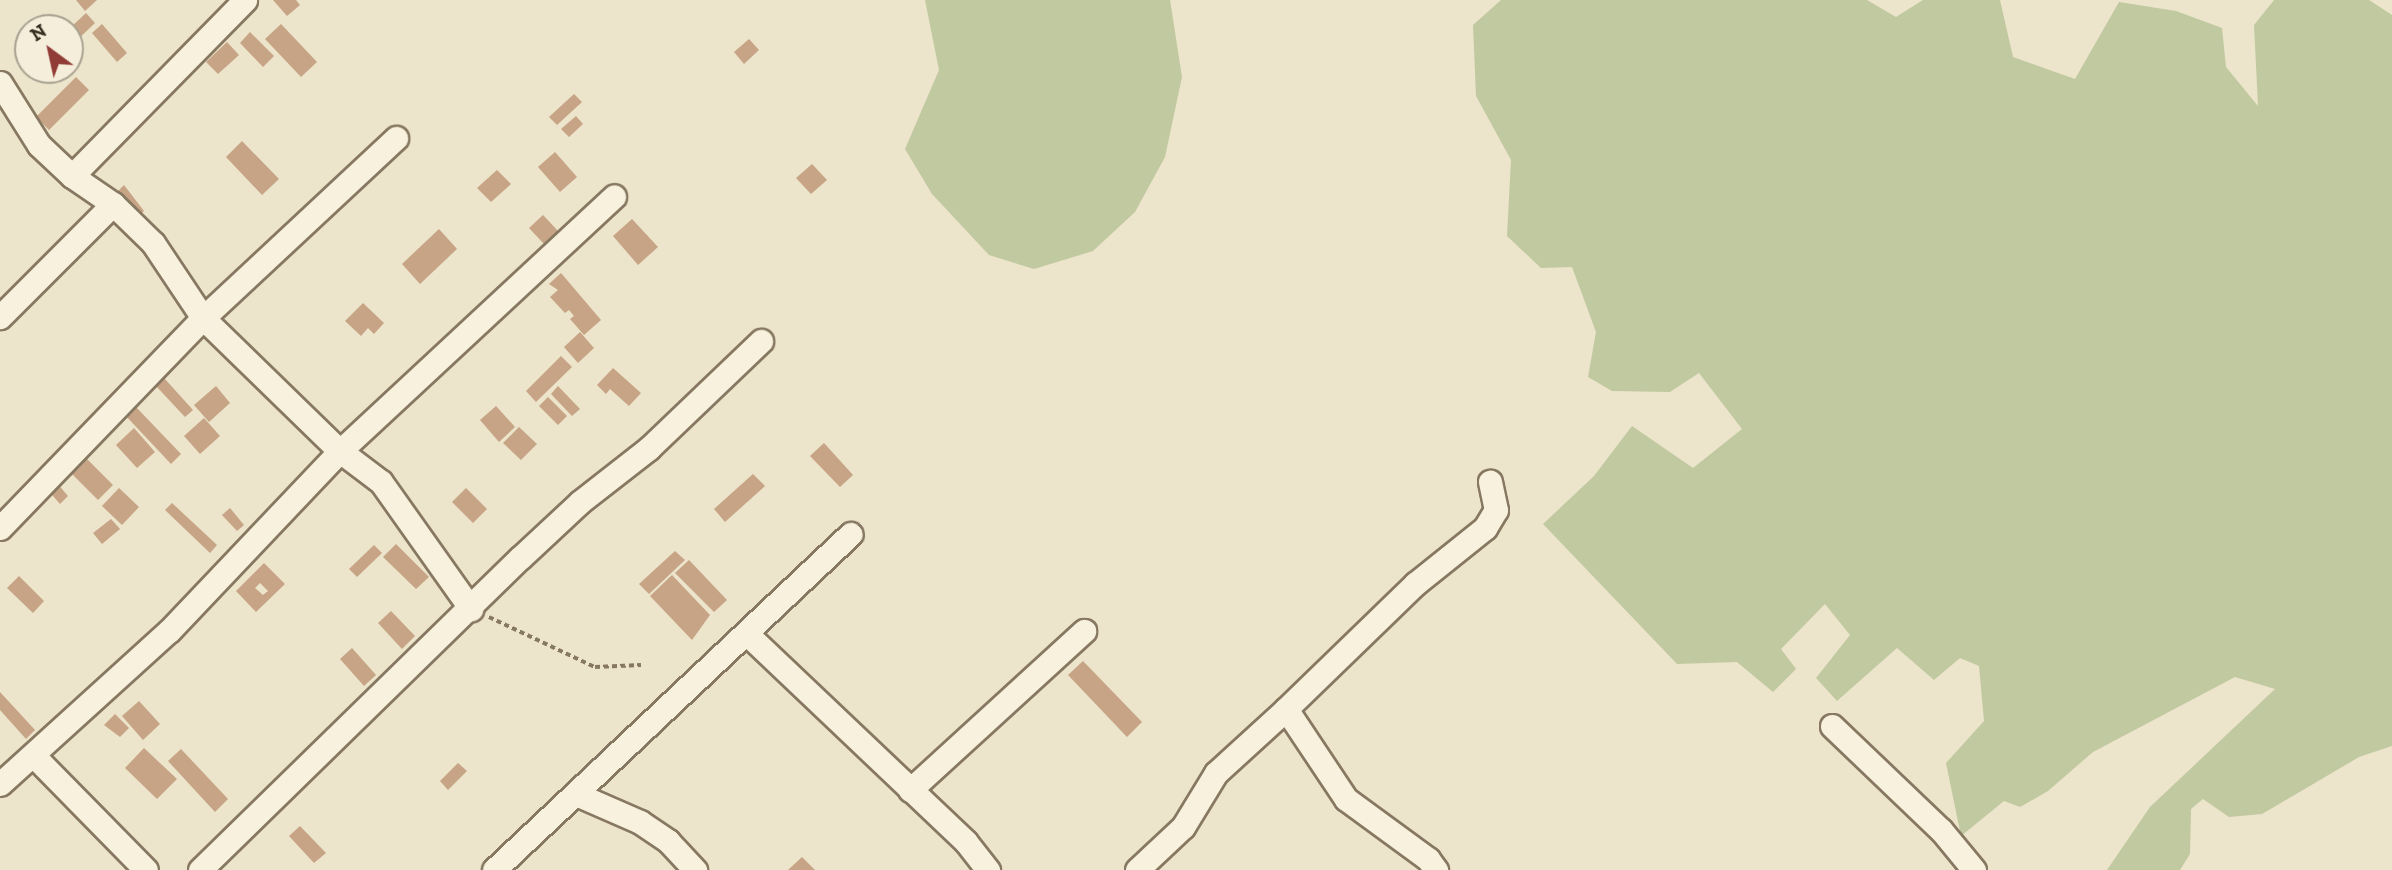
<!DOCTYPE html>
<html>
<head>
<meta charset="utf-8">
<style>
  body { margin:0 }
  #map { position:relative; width:2392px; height:870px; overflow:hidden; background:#ece4cb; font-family:"Zilla Slab",serif }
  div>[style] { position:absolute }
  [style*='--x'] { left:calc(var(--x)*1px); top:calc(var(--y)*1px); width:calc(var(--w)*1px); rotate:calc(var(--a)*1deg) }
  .green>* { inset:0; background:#c1c9a0 }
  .building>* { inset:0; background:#c6a485 }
  .path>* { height:3.5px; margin-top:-1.75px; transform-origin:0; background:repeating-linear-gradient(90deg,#877861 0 5px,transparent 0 8.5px) }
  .roads { filter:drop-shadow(2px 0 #877861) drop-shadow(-2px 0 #877861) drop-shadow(0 2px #877861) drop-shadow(0 -2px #877861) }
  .minor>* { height:23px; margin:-11.5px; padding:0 11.5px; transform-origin:11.5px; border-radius:11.5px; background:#f7f1de }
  span { translate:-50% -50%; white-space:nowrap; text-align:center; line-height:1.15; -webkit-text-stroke:5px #f4eeda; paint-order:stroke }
  .north { position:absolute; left:14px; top:14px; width:70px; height:70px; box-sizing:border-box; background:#f4eeda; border:2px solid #a9a291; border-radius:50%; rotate:327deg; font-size:19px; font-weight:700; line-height:28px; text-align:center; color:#392f23 }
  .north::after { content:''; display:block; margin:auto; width:24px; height:32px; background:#913b36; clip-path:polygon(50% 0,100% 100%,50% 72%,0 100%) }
</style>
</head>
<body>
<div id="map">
  <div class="green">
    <i style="clip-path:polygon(925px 0,1170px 0,1182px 77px,1165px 157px,1135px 212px,1093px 251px,1034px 269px,989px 255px,932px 194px,905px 149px,939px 70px)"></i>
    <i style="clip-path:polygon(1501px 0,1867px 0,1896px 17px,1923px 0,2000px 0,2013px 57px,2075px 79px,2119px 2px,2176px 11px,2222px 28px,2226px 67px,2258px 106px,2254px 25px,2274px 0,2369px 0,2392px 15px,2392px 746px,2359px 757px,2262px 814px,2229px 817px,2203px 799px,2191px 809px,2190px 854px,2180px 870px,2107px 870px,2150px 807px,2275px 689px,2235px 677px,2093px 752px,2048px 791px,2020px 807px,2004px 801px,1961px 836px,1946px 763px,1984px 721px,1979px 666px,1960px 658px,1934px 680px,1897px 648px,1837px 701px,1816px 678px,1850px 635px,1825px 604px,1781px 649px,1796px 669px,1773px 692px,1737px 662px,1677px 664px,1543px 524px,1594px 476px,1632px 426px,1693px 468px,1742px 429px,1699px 373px,1670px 392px,1612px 391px,1588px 377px,1596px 332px,1572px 267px,1541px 268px,1507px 236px,1511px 160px,1476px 96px,1473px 25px)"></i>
  </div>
  <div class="building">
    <i style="clip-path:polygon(76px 0,97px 0,85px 11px)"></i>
    <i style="clip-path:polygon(273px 0,296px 0,300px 5px,287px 16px)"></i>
    <i style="clip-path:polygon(86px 13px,95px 23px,76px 41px,70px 28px)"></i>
    <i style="clip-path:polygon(51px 16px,61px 28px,37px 28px)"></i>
    <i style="clip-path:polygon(102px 24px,127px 53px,117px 62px,92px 33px)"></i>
    <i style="clip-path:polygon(281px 24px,317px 62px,301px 77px,265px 39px)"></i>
    <i style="clip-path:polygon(250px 32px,274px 56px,263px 67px,240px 43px)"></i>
    <i style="clip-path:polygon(749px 39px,759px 50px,744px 64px,734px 52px)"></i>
    <i style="clip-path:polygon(227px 42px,239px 55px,218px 74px,206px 62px)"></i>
    <i style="clip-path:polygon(76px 77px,89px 90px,49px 130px,36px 117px)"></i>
    <i style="clip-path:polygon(574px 94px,582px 102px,557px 125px,549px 117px)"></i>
    <i style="clip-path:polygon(576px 116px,583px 124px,569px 137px,561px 129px)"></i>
    <i style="clip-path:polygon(242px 141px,279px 179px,262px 195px,226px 157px)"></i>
    <i style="clip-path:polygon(555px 152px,577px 177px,560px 192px,538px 167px)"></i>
    <i style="clip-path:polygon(812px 164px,827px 180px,811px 194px,796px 178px)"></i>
    <i style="clip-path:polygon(497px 170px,511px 184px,491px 202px,477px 188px)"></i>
    <i style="clip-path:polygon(124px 185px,144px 211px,136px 219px,113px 196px)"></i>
    <i style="clip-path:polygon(543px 215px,558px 231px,544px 244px,529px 228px)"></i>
    <i style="clip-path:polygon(632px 219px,658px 247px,638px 265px,613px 236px)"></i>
    <i style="clip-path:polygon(439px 229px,457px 249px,420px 284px,402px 264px)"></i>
    <i style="clip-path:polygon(561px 273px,601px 320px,584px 335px,570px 319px,574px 316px,569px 310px,565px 313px,550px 297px,558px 290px,549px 284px)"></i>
    <i style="clip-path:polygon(363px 303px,384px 323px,374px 334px,368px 328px,361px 336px,345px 321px)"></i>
    <i style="clip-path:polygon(580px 332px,594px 348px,578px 363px,564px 347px)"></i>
    <i style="clip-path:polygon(561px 356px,572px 367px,536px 402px,526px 391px)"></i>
    <i style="clip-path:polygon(613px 368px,641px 393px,629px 406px,610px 389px,606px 394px,597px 385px)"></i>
    <i style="clip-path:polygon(164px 378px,193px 410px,185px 417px,156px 386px)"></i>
    <i style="clip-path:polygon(216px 386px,230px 403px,209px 422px,194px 405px)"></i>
    <i style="clip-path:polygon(558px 386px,580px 409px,572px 416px,551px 394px)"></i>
    <i style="clip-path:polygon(548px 397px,567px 416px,558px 425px,539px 406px)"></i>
    <i style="clip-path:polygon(135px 406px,181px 454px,171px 464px,125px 415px)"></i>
    <i style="clip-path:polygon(496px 406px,515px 427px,499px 442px,480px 420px)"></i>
    <i style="clip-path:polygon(204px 418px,220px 436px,200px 454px,184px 436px)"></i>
    <i style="clip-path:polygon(519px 427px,537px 444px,521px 460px,503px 443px)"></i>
    <i style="clip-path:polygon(134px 428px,155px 452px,137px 468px,116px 445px)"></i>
    <i style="clip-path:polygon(824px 443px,853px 475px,840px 487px,810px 456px)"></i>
    <i style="clip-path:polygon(84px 456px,113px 485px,98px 500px,69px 471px)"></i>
    <i style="clip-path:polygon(753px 474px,765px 486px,725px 522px,714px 509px)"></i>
    <i style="clip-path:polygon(56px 482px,68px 496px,60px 504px,47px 489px)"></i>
    <i style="clip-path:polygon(119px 488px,139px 507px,122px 525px,102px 506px)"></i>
    <i style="clip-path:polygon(466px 488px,487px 509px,473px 523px,452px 502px)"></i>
    <i style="clip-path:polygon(172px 503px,217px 545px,210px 553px,165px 510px)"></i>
    <i style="clip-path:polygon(230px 508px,244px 525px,237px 531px,222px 515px)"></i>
    <i style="clip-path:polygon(111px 519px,120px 529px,102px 544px,93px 533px)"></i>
    <i style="clip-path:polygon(396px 544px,429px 577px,416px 589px,383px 557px)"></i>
    <i style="clip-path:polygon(374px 545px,382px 553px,357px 577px,349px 569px)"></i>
    <i style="clip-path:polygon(675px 551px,685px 560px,649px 594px,639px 584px)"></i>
    <i style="clip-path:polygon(689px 560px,727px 600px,714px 612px,675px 573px)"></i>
    <i style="clip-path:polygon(evenodd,264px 563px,285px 584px,256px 612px,236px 591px,264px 563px,260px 583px,268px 591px,263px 595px,255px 588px,260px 583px)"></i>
    <i style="clip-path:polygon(672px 575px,710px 615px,692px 640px,650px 596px)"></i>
    <i style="clip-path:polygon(19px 576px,44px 601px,33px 613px,7px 588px)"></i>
    <i style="clip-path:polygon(391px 611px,415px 636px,402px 649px,378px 623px)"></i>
    <i style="clip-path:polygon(352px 648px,376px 675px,364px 686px,340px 659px)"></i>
    <i style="clip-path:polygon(1083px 661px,1142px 722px,1127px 737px,1068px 675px)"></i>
    <i style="clip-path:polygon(0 692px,35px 730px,26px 739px,0 710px)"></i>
    <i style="clip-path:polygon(139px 701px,160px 724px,143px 740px,122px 716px)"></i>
    <i style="clip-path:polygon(115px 714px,129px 728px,120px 737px,104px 725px)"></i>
    <i style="clip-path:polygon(144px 748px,177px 779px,157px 799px,125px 768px)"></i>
    <i style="clip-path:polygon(181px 749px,228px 799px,215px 812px,168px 761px)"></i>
    <i style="clip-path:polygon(458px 763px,467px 771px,448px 790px,440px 781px)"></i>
    <i style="clip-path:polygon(300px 826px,326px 853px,314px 863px,289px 836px)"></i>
    <i style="clip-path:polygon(802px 857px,815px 870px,788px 870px)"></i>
  </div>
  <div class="path">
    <i style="--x:489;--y:617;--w:117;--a:25.3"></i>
    <i style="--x:595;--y:667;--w:46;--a:-2.5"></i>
  </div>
  <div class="roads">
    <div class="minor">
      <i style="--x:0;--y:83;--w:73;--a:57.8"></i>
      <i style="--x:39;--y:145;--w:45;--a:43.2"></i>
      <i style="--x:72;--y:176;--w:50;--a:34.3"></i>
      <i style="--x:113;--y:204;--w:160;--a:135"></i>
      <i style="--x:72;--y:176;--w:247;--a:-45.5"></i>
      <i style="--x:113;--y:204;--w:56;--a:44.3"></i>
      <i style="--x:153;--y:243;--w:90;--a:56.3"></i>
      <i style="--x:203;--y:318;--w:191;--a:44.2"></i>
      <i style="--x:340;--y:451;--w:51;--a:37.1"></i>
      <i style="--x:381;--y:482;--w:156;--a:54.7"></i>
      <i style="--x:0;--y:528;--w:292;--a:-46"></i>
      <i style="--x:203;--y:318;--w:264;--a:-43"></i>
      <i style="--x:746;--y:633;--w:303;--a:43.5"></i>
      <i style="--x:966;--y:842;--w:36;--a:52"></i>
      <i style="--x:1286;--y:709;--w:180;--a:-44.1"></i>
      <i style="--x:1415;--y:584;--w:90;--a:-38.7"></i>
      <i style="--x:1485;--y:528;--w:21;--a:-59"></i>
      <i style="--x:1496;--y:510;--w:29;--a:-102"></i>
      <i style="--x:1832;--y:726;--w:151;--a:43.7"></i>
      <i style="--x:1941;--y:830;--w:52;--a:50.5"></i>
      <i style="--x:33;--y:755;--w:161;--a:45.5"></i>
      <i style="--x:0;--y:784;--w:228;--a:-42.2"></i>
      <i style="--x:169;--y:631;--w:248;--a:-46.5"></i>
      <i style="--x:340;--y:451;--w:374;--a:-42.9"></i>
      <i style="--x:910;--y:790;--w:236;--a:-42.4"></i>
      <i style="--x:576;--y:794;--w:70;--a:23.6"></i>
      <i style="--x:640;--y:822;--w:34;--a:34"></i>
      <i style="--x:668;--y:841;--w:40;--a:47"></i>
      <i style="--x:200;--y:870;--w:447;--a:-44.3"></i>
      <i style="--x:520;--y:558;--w:82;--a:-43"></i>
      <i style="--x:580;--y:502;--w:88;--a:-38"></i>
      <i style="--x:649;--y:448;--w:155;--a:-43.7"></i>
      <i style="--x:494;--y:870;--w:490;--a:-43.3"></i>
      <i style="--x:1137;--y:870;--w:63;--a:-43.1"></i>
      <i style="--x:1183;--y:827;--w:63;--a:-58.6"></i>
      <i style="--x:1216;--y:773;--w:95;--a:-42.4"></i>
      <i style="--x:1286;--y:709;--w:108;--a:56.3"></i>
      <i style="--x:1346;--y:799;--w:102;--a:36.2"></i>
      <i style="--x:1428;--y:859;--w:14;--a:54"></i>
    </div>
  </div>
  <div class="north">N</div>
</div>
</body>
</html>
